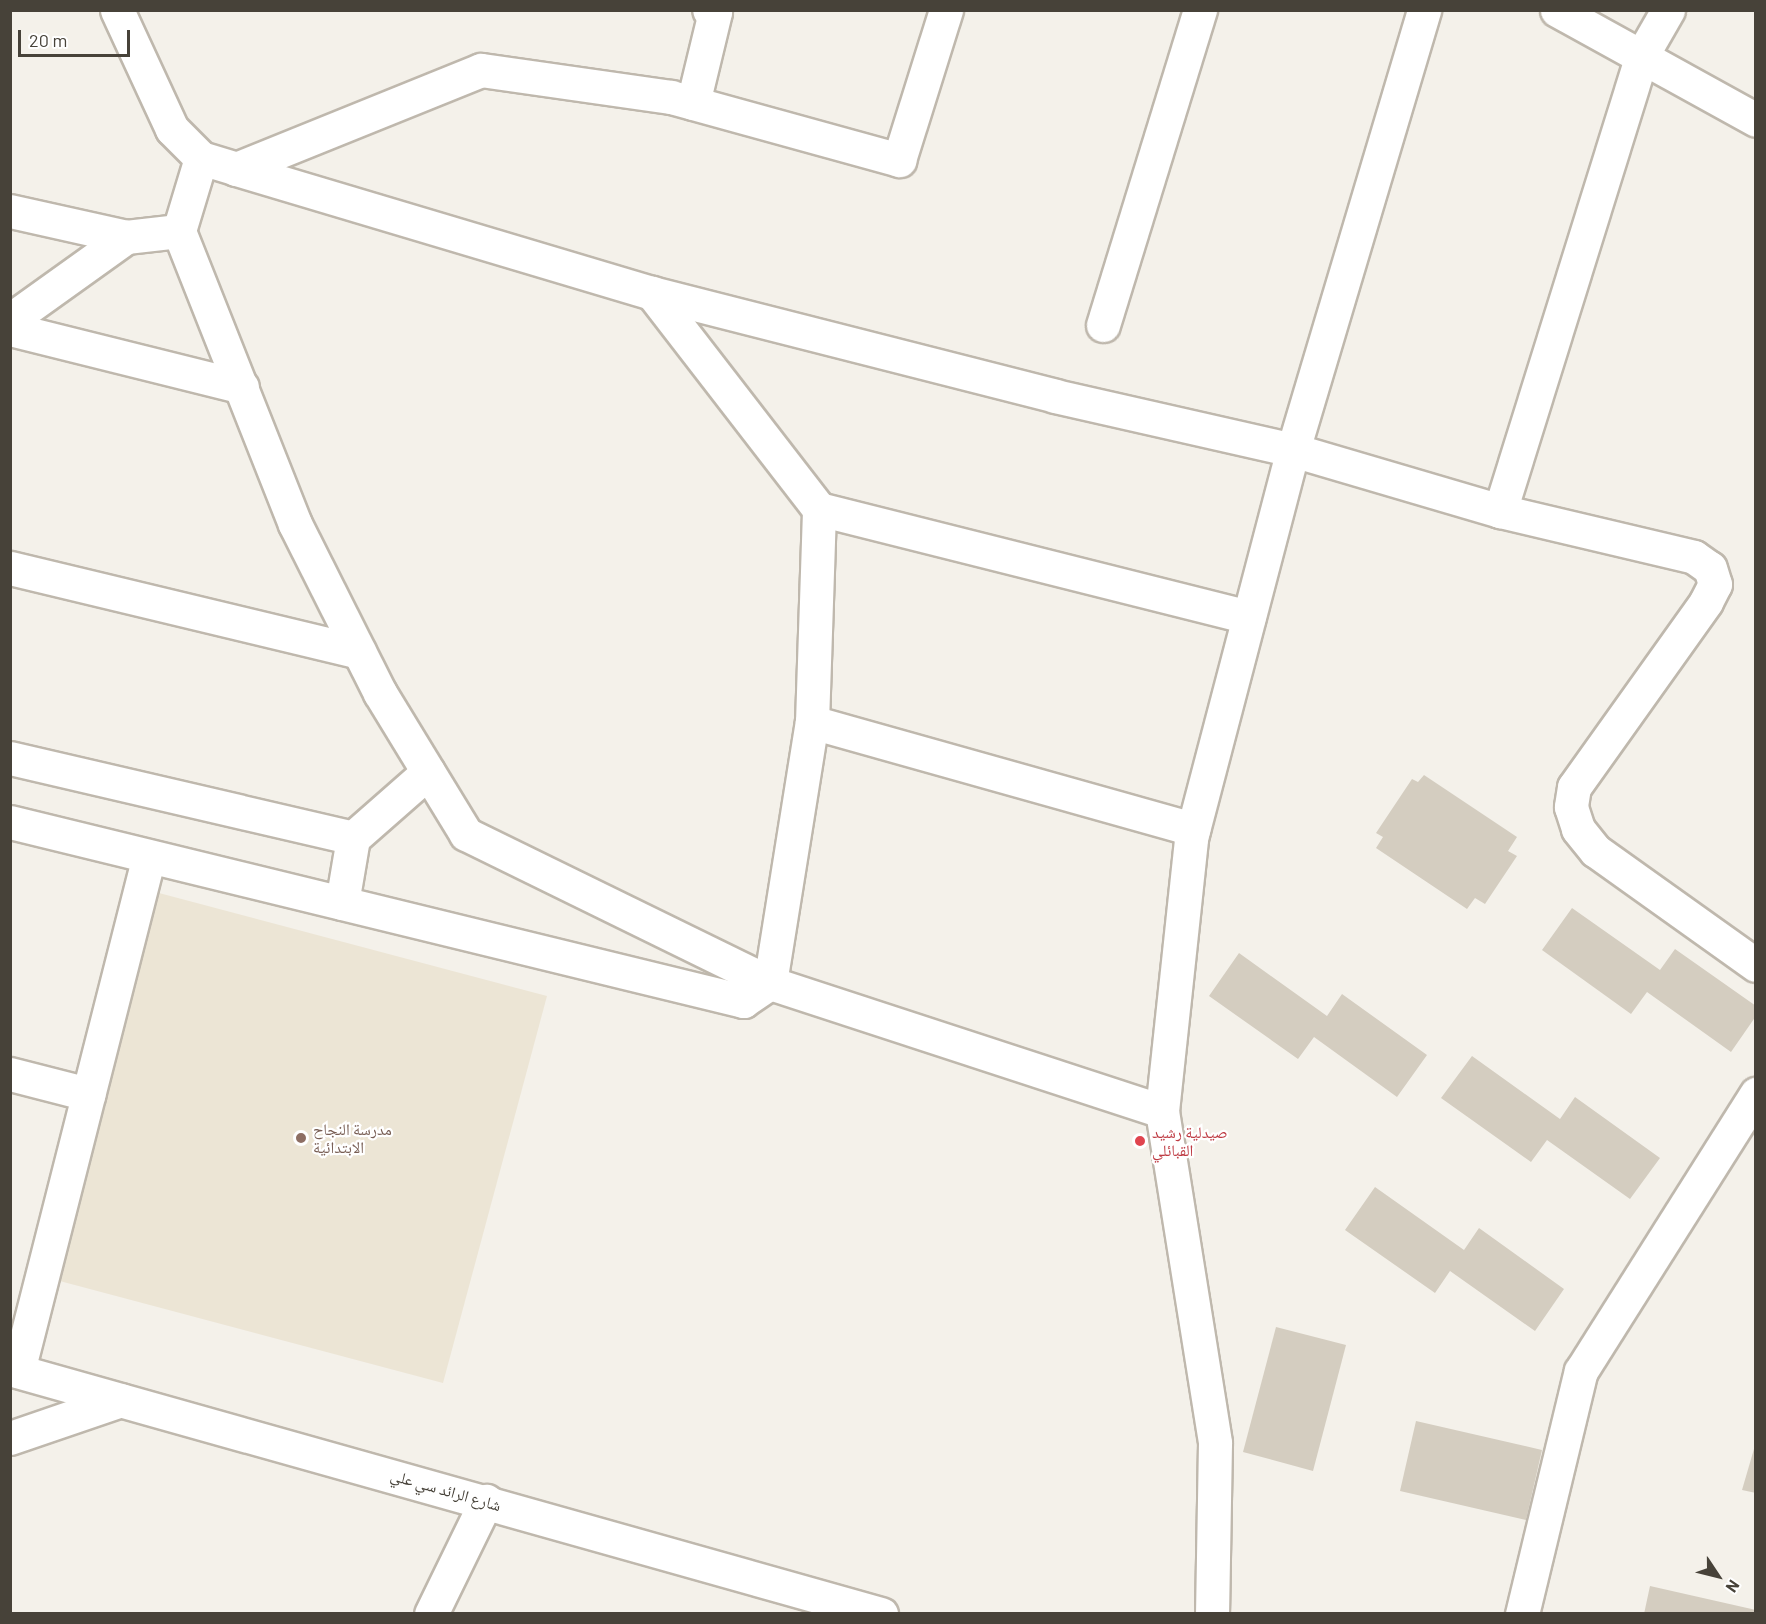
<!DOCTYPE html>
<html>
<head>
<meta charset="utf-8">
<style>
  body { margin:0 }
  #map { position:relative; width:1766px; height:1624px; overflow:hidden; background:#f4f1ea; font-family:Barlow,"Noto Naskh Arabic",sans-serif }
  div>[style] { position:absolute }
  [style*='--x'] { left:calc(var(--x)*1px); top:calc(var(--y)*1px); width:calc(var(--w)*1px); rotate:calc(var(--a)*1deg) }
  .education>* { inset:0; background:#ece5d5 }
  .building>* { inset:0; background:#d4cdc0 }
  .roads { filter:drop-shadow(2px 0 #bfb8ad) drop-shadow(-2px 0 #bfb8ad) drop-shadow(0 2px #bfb8ad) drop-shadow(0 -2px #bfb8ad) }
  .minor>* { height:33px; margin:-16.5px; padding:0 16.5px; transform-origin:16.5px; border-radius:16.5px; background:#fff }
  .dots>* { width:16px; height:16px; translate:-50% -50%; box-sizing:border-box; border:3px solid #fff; border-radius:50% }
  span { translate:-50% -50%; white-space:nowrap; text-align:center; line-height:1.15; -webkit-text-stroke:4.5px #fff; paint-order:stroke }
  .education-label { font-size:16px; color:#785e54 }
  .left { translate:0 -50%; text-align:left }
  .health-label { font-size:16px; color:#be3a42 }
  .street-label { font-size:16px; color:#474239 }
  .frame { position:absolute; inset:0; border:12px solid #474239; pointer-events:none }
  .north { position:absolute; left:1688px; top:1546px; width:60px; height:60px; -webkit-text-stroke:4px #fff; paint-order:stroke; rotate:125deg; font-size:16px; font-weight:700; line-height:24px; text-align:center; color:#474239 }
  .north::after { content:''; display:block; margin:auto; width:21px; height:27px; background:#474239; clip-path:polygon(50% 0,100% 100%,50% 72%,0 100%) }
  .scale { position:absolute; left:18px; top:30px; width:112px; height:27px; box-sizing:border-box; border:3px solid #474239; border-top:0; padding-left:8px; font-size:18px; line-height:21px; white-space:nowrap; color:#474239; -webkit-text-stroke:4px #fff; paint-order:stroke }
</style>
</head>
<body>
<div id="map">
  <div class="education">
    <i style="clip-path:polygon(159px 893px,547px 996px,443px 1383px,56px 1280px)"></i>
  </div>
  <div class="building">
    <i style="clip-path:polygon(1424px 775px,1517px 837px,1508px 851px,1517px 856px,1485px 904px,1475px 898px,1467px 909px,1376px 848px,1383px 837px,1376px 833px,1412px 779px,1418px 782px)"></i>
    <i style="clip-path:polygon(1572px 908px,1660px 970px,1675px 949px,1756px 1006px,1756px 1016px,1731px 1052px,1647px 992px,1631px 1014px,1542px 950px)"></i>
    <i style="clip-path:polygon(1239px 953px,1327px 1016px,1342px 994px,1427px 1055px,1397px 1097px,1314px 1037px,1298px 1059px,1209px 996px)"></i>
    <i style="clip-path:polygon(1472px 1056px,1560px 1119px,1575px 1097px,1660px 1158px,1630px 1199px,1547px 1140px,1531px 1162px,1441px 1098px)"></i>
    <i style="clip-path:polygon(1375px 1187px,1464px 1250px,1479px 1228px,1564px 1289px,1535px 1331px,1450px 1271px,1435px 1293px,1345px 1230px)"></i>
    <i style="clip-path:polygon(1276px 1327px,1346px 1345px,1313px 1471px,1243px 1452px)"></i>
    <i style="clip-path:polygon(1416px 1421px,1542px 1450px,1526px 1520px,1400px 1491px)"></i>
    <i style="clip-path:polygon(1756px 1442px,1756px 1493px,1742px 1490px)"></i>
    <i style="clip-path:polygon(1650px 1586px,1756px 1610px,1756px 1614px,1644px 1614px)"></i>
  </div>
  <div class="roads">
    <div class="minor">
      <i style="--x:117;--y:10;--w:131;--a:65.2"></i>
      <i style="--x:172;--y:129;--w:41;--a:45"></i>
      <i style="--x:201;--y:158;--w:37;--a:17"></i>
      <i style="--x:236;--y:169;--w:264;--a:-22"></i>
      <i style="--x:481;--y:70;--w:192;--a:8.1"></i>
      <i style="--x:671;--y:97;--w:237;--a:15.4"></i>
      <i style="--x:899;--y:160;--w:157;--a:-72.6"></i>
      <i style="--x:1557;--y:10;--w:227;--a:28.9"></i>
      <i style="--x:693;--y:103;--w:94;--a:-76.4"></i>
      <i style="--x:715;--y:12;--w:6;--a:-162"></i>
      <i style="--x:201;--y:158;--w:76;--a:106.8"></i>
      <i style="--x:179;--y:231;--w:315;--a:68.4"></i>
      <i style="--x:295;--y:524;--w:189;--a:63.3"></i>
      <i style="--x:380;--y:693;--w:165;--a:58.6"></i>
      <i style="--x:466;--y:834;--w:339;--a:26.1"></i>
      <i style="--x:770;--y:983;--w:412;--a:18.1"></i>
      <i style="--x:1162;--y:1111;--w:336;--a:80.9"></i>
      <i style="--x:1215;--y:1443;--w:171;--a:91"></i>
      <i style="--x:236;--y:169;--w:434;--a:16.6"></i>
      <i style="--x:652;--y:293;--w:416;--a:14.3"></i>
      <i style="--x:1055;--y:396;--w:244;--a:12.8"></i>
      <i style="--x:1293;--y:450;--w:216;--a:16.4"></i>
      <i style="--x:1500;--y:511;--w:199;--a:13.3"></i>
      <i style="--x:1694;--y:557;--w:19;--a:35"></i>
      <i style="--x:1710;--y:568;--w:17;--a:73"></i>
      <i style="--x:1715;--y:584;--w:20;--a:117"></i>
      <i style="--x:1706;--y:602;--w:227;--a:125.5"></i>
      <i style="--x:1574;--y:787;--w:20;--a:99"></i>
      <i style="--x:1571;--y:807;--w:23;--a:72"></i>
      <i style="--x:1578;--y:829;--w:28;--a:51"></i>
      <i style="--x:1596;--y:851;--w:196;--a:35.5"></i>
      <i style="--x:10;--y:211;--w:119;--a:12.6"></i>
      <i style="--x:10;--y:320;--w:143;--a:-35.6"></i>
      <i style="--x:126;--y:237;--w:53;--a:-6.5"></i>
      <i style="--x:1103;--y:325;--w:330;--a:-72.9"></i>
      <i style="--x:10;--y:329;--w:239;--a:14"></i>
      <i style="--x:819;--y:509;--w:443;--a:14.1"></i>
      <i style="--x:1500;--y:511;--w:475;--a:-72.7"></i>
      <i style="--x:1641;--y:57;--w:54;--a:-60.1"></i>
      <i style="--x:10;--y:568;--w:359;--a:13.5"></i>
      <i style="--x:812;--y:722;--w:396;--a:15.7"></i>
      <i style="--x:10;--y:758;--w:352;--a:13.1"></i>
      <i style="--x:10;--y:822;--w:755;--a:13.72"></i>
      <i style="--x:743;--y:1001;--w:32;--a:-34"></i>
      <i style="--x:770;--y:983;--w:264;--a:-80.9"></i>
      <i style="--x:812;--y:722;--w:213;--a:-88.1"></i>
      <i style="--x:819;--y:509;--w:273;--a:-127.7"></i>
      <i style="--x:342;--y:903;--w:66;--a:-80.4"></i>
      <i style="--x:353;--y:838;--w:100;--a:-41.3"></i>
      <i style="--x:10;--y:1074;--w:81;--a:14.4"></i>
      <i style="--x:1162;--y:1111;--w:275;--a:-83.9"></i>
      <i style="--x:1191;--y:838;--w:401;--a:-75.3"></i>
      <i style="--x:1293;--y:450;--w:459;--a:-73.4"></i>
      <i style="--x:10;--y:1369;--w:905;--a:15.71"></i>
      <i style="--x:18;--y:1371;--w:531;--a:-75.73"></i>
      <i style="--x:10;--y:1438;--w:117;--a:-18.9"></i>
      <i style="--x:431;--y:1614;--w:126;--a:-64"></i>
      <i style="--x:1522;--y:1614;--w:250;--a:-76.4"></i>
      <i style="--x:1581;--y:1371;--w:328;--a:-57.7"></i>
    </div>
  </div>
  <div class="dots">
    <i style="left:301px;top:1138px;background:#8d6e63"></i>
    <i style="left:1140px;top:1141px;background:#e0444e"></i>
  </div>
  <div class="education-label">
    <span class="left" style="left:313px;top:1138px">مدرسة النجاح<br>الابتدائية</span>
  </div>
  <div class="health-label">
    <span class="left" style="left:1152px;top:1141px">صيدلية رشيد<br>القبائلي</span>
  </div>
  <div class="street-label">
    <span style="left:446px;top:1490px;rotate:16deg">شارع الرائد سي علي</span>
  </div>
  <div class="frame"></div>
  <div class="north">N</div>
  <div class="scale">20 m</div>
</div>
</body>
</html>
